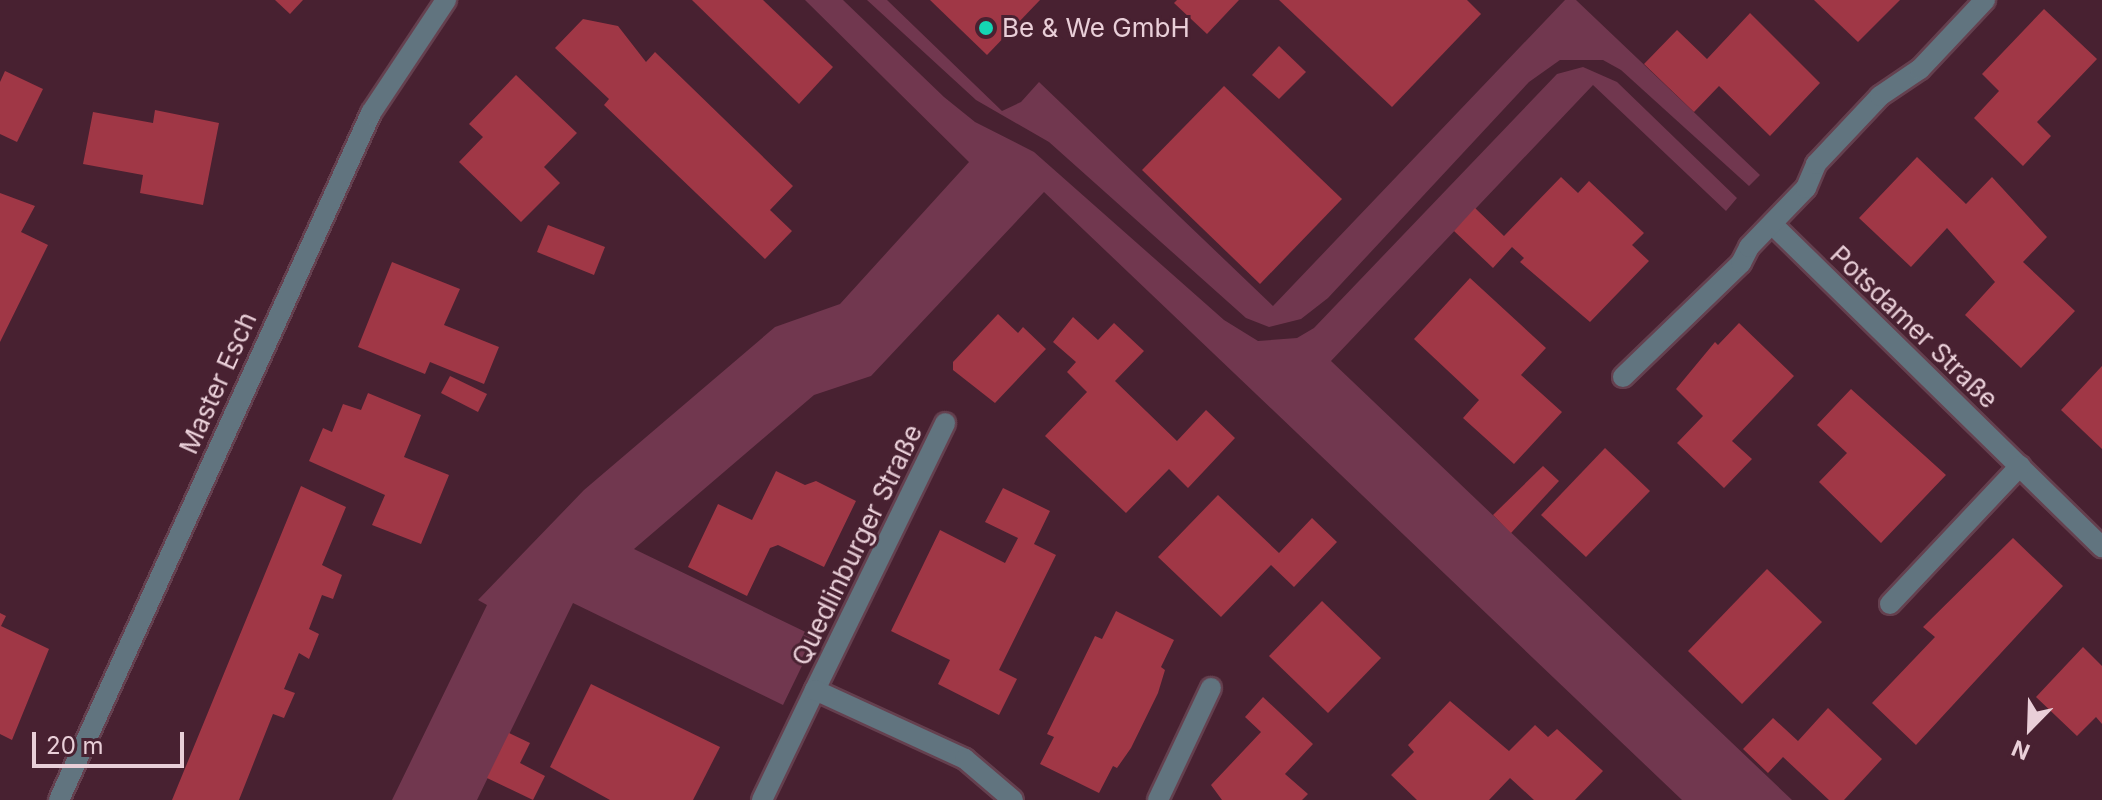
<!DOCTYPE html>
<html>
<head>
<meta charset="utf-8">
<style>
  body { margin:0 }
  #map { position:relative; width:2102px; height:800px; overflow:hidden; background:#482131; font-family:Inter,sans-serif }
  div>[style] { position:absolute }
  [style*='--x'] { left:calc(var(--x)*1px); top:calc(var(--y)*1px); width:calc(var(--w)*1px); rotate:calc(var(--a)*1deg) }
  .green>* { inset:0; background:#71374f }
  .building>* { inset:0; background:#a03746 }
  .roads { filter:drop-shadow(2px 0 #65404f) drop-shadow(-2px 0 #65404f) drop-shadow(0 2px #65404f) drop-shadow(0 -2px #65404f) }
  .minor>* { height:20px; margin:-10px; padding:0 10px; transform-origin:10px; border-radius:10px; background:#61747f }
  .dots>* { width:22px; height:22px; translate:-50% -50%; box-sizing:border-box; border:4px solid #482131; border-radius:50% }
  span { translate:-50% -50%; white-space:nowrap; text-align:center; line-height:1.15; -webkit-text-stroke:6px #482131; paint-order:stroke }
  .poi-label { font-size:26px; color:#e9cfd8 }
  .left { translate:0 -50%; text-align:left }
  .street-label { font-size:26px; color:#e9cfd8 }
  .north { position:absolute; left:1990px; top:688px; width:80px; height:80px; -webkit-text-stroke:6px #482131; paint-order:stroke; rotate:203deg; font-size:22px; font-weight:700; line-height:32px; text-align:center; color:#e9cfd8 }
  .north::after { content:''; display:block; margin:auto; width:28px; height:36px; background:#e9cfd8; clip-path:polygon(50% 0,100% 100%,50% 72%,0 100%) }
  .scale { position:absolute; left:32px; top:732px; width:152px; height:36px; box-sizing:border-box; border:4px solid #e9cfd8; border-top:0; padding-left:10px; font-size:24px; line-height:28px; white-space:nowrap; color:#e9cfd8; -webkit-text-stroke:6px #482131; paint-order:stroke }
</style>
</head>
<body>
<div id="map">
  <div class="green">
    <i style="clip-path:polygon(805px 0,843px 0,944px 97px,975px 122px,1034px 152px,1224px 320px,1258px 341px,1297px 338px,1314px 328px,1557px 74px,1583px 67px,1617px 82px,1737px 198px,1726px 211px,1593px 85px,1331px 361px,1792px 800px,1682px 800px,1044px 192px,871px 376px,814px 395px,634px 549px,816px 637px,783px 705px,573px 603px,477px 800px,392px 800px,487px 605px,478px 600px,584px 490px,775px 327px,840px 304px,969px 162px)"></i>
    <i style="clip-path:polygon(867px 0,887px 0,1002px 111px,1021px 102px,1039px 82px,1273px 306px,1565px 0,1576px 0,1760px 175px,1749px 186px,1621px 70px,1603px 60px,1560px 60px,1529px 82px,1328px 298px,1301px 319px,1269px 327px,1246px 318px,1049px 142px,976px 100px)"></i>
  </div>
  <div class="building">
    <i style="clip-path:polygon(275px 0,303px 0,290px 14px)"></i>
    <i style="clip-path:polygon(692px 0,763px 0,833px 67px,799px 104px)"></i>
    <i style="clip-path:polygon(930px 0,1040px 0,987px 55px)"></i>
    <i style="clip-path:polygon(1177px 0,1239px 0,1207px 34px,1174px 3px)"></i>
    <i style="clip-path:polygon(1279px 0,1467px 0,1481px 14px,1392px 107px)"></i>
    <i style="clip-path:polygon(1814px 0,1900px 0,1858px 42px)"></i>
    <i style="clip-path:polygon(2044px 9px,2097px 59px,2037px 122px,2051px 136px,2023px 166px,1974px 118px,1999px 91px,1982px 74px)"></i>
    <i style="clip-path:polygon(1750px 13px,1820px 83px,1770px 136px,1719px 86px,1694px 112px,1644px 64px,1677px 30px,1707px 59px)"></i>
    <i style="clip-path:polygon(583px 19px,618px 26px,646px 62px,655px 52px,793px 186px,770px 210px,792px 231px,765px 259px,604px 105px,609px 99px,555px 48px)"></i>
    <i style="clip-path:polygon(1279px 46px,1306px 72px,1279px 99px,1252px 75px)"></i>
    <i style="clip-path:polygon(5px 71px,43px 89px,17px 142px,0 134px,0 82px)"></i>
    <i style="clip-path:polygon(516px 75px,577px 133px,544px 167px,560px 183px,521px 222px,459px 162px,483px 137px,469px 124px)"></i>
    <i style="clip-path:polygon(1224px 86px,1342px 199px,1260px 284px,1142px 170px)"></i>
    <i style="clip-path:polygon(155px 110px,219px 123px,203px 205px,140px 193px,143px 175px,83px 164px,93px 112px,153px 123px)"></i>
    <i style="clip-path:polygon(1917px 157px,1966px 204px,1992px 177px,2047px 237px,2023px 262px,2075px 311px,2021px 368px,1965px 315px,1995px 282px,1947px 228px,1911px 267px,1859px 218px)"></i>
    <i style="clip-path:polygon(1561px 177px,1578px 193px,1589px 181px,1644px 233px,1632px 245px,1649px 261px,1590px 322px,1520px 262px,1524px 258px,1512px 247px,1493px 268px,1454px 231px,1475px 208px,1504px 236px)"></i>
    <i style="clip-path:polygon(0 193px,35px 206px,21px 232px,48px 245px,0 342px)"></i>
    <i style="clip-path:polygon(548px 225px,605px 247px,594px 275px,537px 252px)"></i>
    <i style="clip-path:polygon(392px 262px,460px 289px,444px 325px,499px 347px,484px 384px,430px 362px,425px 374px,358px 347px)"></i>
    <i style="clip-path:polygon(1470px 278px,1546px 348px,1521px 375px,1562px 412px,1514px 464px,1463px 418px,1479px 400px,1414px 339px)"></i>
    <i style="clip-path:polygon(998px 314px,1018px 333px,1023px 327px,1046px 349px,995px 403px,953px 370px,953px 362px)"></i>
    <i style="clip-path:polygon(1073px 317px,1098px 340px,1114px 323px,1144px 351px,1115px 381px,1177px 441px,1206px 410px,1235px 438px,1188px 488px,1169px 469px,1126px 513px,1045px 436px,1087px 392px,1067px 372px,1076px 362px,1053px 342px)"></i>
    <i style="clip-path:polygon(1739px 323px,1794px 376px,1732px 441px,1752px 459px,1724px 488px,1677px 443px,1703px 416px,1676px 389px,1715px 342px,1718px 345px)"></i>
    <i style="clip-path:polygon(2102px 366px,2102px 449px,2061px 410px)"></i>
    <i style="clip-path:polygon(450px 376px,487px 394px,478px 412px,441px 393px)"></i>
    <i style="clip-path:polygon(1851px 389px,1946px 475px,1881px 543px,1819px 482px,1847px 453px,1817px 425px)"></i>
    <i style="clip-path:polygon(368px 393px,421px 415px,404px 457px,449px 475px,421px 544px,372px 525px,385px 495px,309px 461px,323px 428px,332px 432px,343px 404px,361px 410px)"></i>
    <i style="clip-path:polygon(1605px 448px,1650px 491px,1586px 557px,1541px 515px)"></i>
    <i style="clip-path:polygon(1543px 466px,1559px 481px,1511px 533px,1493px 515px)"></i>
    <i style="clip-path:polygon(776px 471px,805px 485px,816px 481px,856px 501px,824px 567px,778px 545px,770px 548px,747px 596px,688px 567px,718px 504px,752px 520px)"></i>
    <i style="clip-path:polygon(301px 486px,346px 507px,322px 565px,342px 575px,333px 599px,322px 595px,309px 629px,319px 634px,309px 659px,299px 653px,284px 689px,295px 693px,284px 718px,273px 714px,239px 800px,172px 800px)"></i>
    <i style="clip-path:polygon(1003px 488px,1050px 511px,1034px 544px,1056px 555px,999px 670px,1017px 679px,999px 715px,938px 684px,950px 660px,891px 631px,940px 530px,1005px 563px,1018px 538px,985px 522px)"></i>
    <i style="clip-path:polygon(1218px 495px,1279px 553px,1312px 518px,1337px 542px,1294px 587px,1271px 565px,1221px 617px,1158px 557px)"></i>
    <i style="clip-path:polygon(2013px 538px,2063px 586px,1916px 745px,1872px 703px,1935px 637px,1923px 627px)"></i>
    <i style="clip-path:polygon(1767px 569px,1822px 622px,1742px 704px,1688px 651px)"></i>
    <i style="clip-path:polygon(1322px 601px,1381px 658px,1328px 713px,1269px 656px)"></i>
    <i style="clip-path:polygon(1116px 611px,1174px 640px,1161px 667px,1165px 670px,1158px 693px,1131px 748px,1117px 768px,1113px 766px,1099px 793px,1040px 764px,1054px 737px,1047px 734px,1095px 636px,1102px 639px)"></i>
    <i style="clip-path:polygon(0 613px,6px 616px,1px 626px,49px 649px,12px 740px,0 734px)"></i>
    <i style="clip-path:polygon(2083px 647px,2102px 666px,2102px 724px,2096px 717px,2077px 736px,2036px 697px)"></i>
    <i style="clip-path:polygon(591px 684px,720px 747px,693px 800px,610px 800px,550px 767px)"></i>
    <i style="clip-path:polygon(1263px 697px,1313px 744px,1285px 774px,1308px 794px,1302px 800px,1222px 800px,1211px 785px,1261px 732px,1245px 717px)"></i>
    <i style="clip-path:polygon(1450px 701px,1509px 751px,1535px 725px,1548px 737px,1557px 729px,1603px 771px,1575px 800px,1534px 800px,1510px 778px,1489px 800px,1417px 800px,1391px 775px,1414px 752px,1408px 745px)"></i>
    <i style="clip-path:polygon(1828px 708px,1882px 759px,1844px 800px,1829px 800px,1783px 757px,1768px 773px,1743px 749px,1773px 718px,1798px 741px)"></i>
    <i style="clip-path:polygon(509px 733px,530px 743px,520px 763px,545px 776px,533px 800px,487px 778px)"></i>
  </div>
  <div class="roads">
    <div class="minor">
      <i style="--x:1772;--y:224;--w:462;--a:44.4"></i>
      <i style="--x:1623;--y:377;--w:164;--a:-44"></i>
      <i style="--x:1741;--y:263;--w:18;--a:-63"></i>
      <i style="--x:1749;--y:247;--w:82;--a:-46"></i>
      <i style="--x:1806;--y:188;--w:26;--a:-67"></i>
      <i style="--x:1816;--y:164;--w:93;--a:-46.7"></i>
      <i style="--x:1880;--y:96;--w:48;--a:-34"></i>
      <i style="--x:1920;--y:69;--w:95;--a:-46.7"></i>
      <i style="--x:1890;--y:604;--w:190;--a:-46.7"></i>
      <i style="--x:815;--y:690;--w:297;--a:-64"></i>
      <i style="--x:59;--y:800;--w:755;--a:-65.57"></i>
      <i style="--x:371;--y:113;--w:136;--a:-56.4"></i>
      <i style="--x:762;--y:800;--w:122;--a:-64.3"></i>
      <i style="--x:815;--y:690;--w:165;--a:24.7"></i>
      <i style="--x:965;--y:759;--w:63;--a:40.5"></i>
      <i style="--x:1158;--y:800;--w:124;--a:-64.7"></i>
    </div>
  </div>
  <div class="dots">
    <i style="left:986px;top:28px;background:#15d5b3"></i>
  </div>
  <div class="poi-label">
    <span class="left" style="left:1002px;top:28px">Be &amp; We GmbH</span>
  </div>
  <div class="street-label">
    <span style="left:1914px;top:327px;rotate:44deg">Potsdamer Straße</span>
    <span style="left:218px;top:383px;rotate:-66deg">Master Esch</span>
    <span style="left:857px;top:545px;rotate:-64deg">Quedlinburger Straße</span>
  </div>
  <div class="north">N</div>
  <div class="scale">20 m</div>
</div>
</body>
</html>
